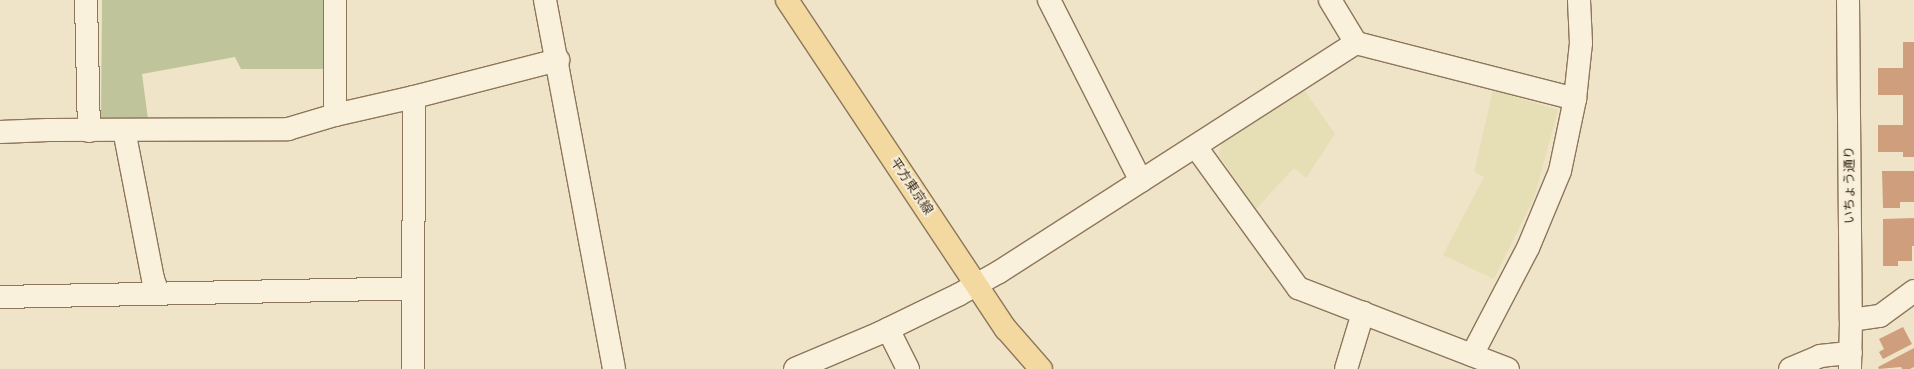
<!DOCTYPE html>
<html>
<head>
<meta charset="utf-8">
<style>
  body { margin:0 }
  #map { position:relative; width:1914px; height:369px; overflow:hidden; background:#f0e4c8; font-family:Georgia,"Noto Sans JP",serif }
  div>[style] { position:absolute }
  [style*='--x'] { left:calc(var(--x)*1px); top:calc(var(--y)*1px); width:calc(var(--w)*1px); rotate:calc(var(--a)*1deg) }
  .farmland>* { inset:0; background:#e6deb5 }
  .cemetery>* { inset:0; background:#bfc49a }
  .building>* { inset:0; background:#cf9f7d }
  .roads { filter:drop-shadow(1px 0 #8d765c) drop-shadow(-1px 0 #8d765c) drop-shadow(0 1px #8d765c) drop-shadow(0 -1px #8d765c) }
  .minor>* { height:22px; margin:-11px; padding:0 11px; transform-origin:11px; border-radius:11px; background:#faf1dc }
  .major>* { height:22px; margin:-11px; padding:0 11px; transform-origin:11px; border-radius:11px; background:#f3d9a0 }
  span { translate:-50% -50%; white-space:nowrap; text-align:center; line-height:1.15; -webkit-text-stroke:4px #f7eed8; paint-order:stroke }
  .street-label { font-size:13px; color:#3d2e20 }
</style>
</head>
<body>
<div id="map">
  <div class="farmland">
    <i style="clip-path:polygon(1304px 90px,1335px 134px,1306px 178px,1294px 168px,1256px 209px,1219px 156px,1221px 144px)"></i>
    <i style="clip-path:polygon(1493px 90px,1558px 110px,1534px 198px,1494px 279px,1443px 255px,1484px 177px,1474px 172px)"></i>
  </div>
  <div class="cemetery">
    <i style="clip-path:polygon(102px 0,323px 0,323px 69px,241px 69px,235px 57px,142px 74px,148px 119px,101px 119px)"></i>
  </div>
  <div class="building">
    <i style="clip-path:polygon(1903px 42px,1914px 42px,1914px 157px,1903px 157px,1903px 152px,1878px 152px,1878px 125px,1903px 125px,1903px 95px,1878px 95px,1878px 68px,1903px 68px)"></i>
    <i style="clip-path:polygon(1882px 171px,1914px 171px,1914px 202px,1900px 202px,1900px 208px,1883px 208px)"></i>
    <i style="clip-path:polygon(1914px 218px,1914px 246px,1912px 246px,1912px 261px,1898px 261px,1898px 266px,1883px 266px,1883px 219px)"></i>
    <i style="clip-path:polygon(1903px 327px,1912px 344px,1883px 359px,1879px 352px,1884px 349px,1879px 339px)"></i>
    <i style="clip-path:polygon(1914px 348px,1914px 367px,1910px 369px,1902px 369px,1901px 367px,1879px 369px,1878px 367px)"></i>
  </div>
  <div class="roads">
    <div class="minor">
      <i style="--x:86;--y:0;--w:131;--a:88.7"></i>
      <i style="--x:335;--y:0;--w:115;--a:90"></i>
      <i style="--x:545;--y:0;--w:375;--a:79.4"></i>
      <i style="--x:1049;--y:0;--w:203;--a:63.1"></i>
      <i style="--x:1330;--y:0;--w:50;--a:58.8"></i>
      <i style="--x:1848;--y:0;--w:320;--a:89.5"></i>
      <i style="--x:1851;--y:320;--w:49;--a:91.2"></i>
      <i style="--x:124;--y:130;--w:152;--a:79"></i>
      <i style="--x:153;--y:279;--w:15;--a:70"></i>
      <i style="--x:0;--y:132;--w:48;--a:-2.4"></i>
      <i style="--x:48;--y:130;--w:240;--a:-0.2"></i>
      <i style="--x:288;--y:129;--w:49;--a:-16.6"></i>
      <i style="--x:335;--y:115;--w:81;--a:-12.8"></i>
      <i style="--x:414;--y:97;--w:149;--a:-14.4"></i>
      <i style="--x:1196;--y:147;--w:174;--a:54.1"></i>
      <i style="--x:1298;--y:288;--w:225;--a:21.1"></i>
      <i style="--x:0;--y:297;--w:413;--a:-1.2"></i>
      <i style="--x:1851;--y:320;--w:29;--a:-8"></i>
      <i style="--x:1880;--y:316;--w:42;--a:-36.3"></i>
      <i style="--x:888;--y:329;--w:45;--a:63.4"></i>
      <i style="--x:1472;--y:355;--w:121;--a:-62.4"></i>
      <i style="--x:1528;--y:248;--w:83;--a:-67.4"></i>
      <i style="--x:1560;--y:171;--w:74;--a:-78.2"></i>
      <i style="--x:1575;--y:99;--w:56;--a:-83.9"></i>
      <i style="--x:1581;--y:43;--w:43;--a:-92.7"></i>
      <i style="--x:413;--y:369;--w:272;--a:-89.8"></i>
      <i style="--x:795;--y:369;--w:92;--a:-23"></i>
      <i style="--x:880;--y:333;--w:87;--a:-26"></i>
      <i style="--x:958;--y:295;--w:47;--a:-29.3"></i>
      <i style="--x:999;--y:272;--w:424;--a:-32.7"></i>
      <i style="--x:1356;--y:43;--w:226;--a:14.3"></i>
      <i style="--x:1346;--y:369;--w:59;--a:-73.1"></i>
      <i style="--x:1790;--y:369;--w:33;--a:-23"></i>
      <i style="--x:1820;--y:356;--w:31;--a:-6"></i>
    </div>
    <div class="major">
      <i style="--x:787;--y:0;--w:395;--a:56.4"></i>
      <i style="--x:1006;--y:329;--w:53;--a:48.8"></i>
    </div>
  </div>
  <div class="street-label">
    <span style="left:1849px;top:185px;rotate:-90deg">いちょう通り</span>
    <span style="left:912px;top:186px;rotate:56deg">平方東京線</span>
  </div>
</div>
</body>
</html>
